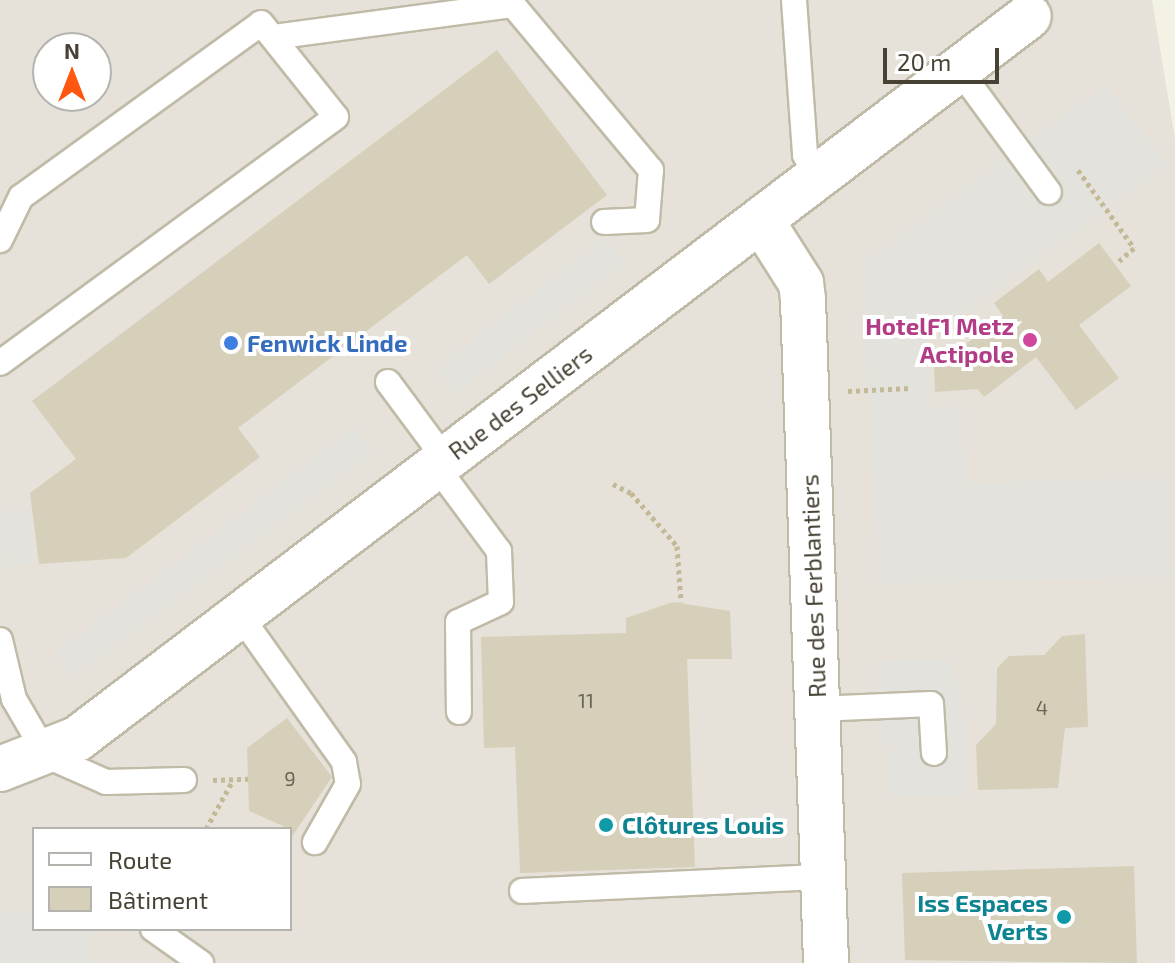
<!DOCTYPE html>
<html>
<head>
<meta charset="utf-8">
<style>
  body { margin:0 }
  #map { position:relative; width:1175px; height:963px; overflow:hidden; background:#f4f1e5; font-family:"Exo 2",sans-serif }
  div>[style] { position:absolute }
  [style*='--x'] { left:calc(var(--x)*1px); top:calc(var(--y)*1px); width:calc(var(--w)*1px); rotate:calc(var(--a)*1deg) }
  .industrial>* { inset:0; background:#e6e2da }
  .parking>* { inset:0; background:#e4e2dd }
  .building>* { inset:0; background:#d6cfb9 }
  .path>* { height:5px; margin-top:-2.5px; transform-origin:0; background:repeating-linear-gradient(90deg,#c3b997 0 4px,transparent 0 8px) }
  .roads { filter:drop-shadow(2px 0 #c0bba7) drop-shadow(-2px 0 #c0bba7) drop-shadow(0 2px #c0bba7) drop-shadow(0 -2px #c0bba7) }
  .service>* { height:24px; margin:-12px; padding:0 12px; transform-origin:12px; border-radius:12px; background:#fff }
  .minor>* { height:44px; margin:-22px; padding:0 22px; transform-origin:22px; border-radius:22px; background:#fff }
  .dots>* { width:22px; height:22px; translate:-50% -50%; box-sizing:border-box; border:4px solid #fff; border-radius:50% }
  span { translate:-50% -50%; white-space:nowrap; text-align:center; line-height:1.15; -webkit-text-stroke:8px #fff; paint-order:stroke }
  .number-label { font-size:20px; color:#6b6555 }
  .number-label span { -webkit-text-stroke-width:0 }
  .hotel-label { font-size:24px; color:#b23c85; font-weight:700 }
  .right { translate:-100% -50%; text-align:right }
  .shop-label { font-size:24px; color:#366cbe; font-weight:700 }
  .left { translate:0 -50%; text-align:left }
  .street-label { font-size:24px; color:#474234 }
  .culture-label { font-size:24px; color:#0d838f; font-weight:700 }
  .legend { position:absolute; left:32px; top:827px; width:260px; height:104px; box-sizing:border-box; background:#fff; border:2px solid #b5b3ae; margin:0; padding:10px 14px; list-style:none; font-size:24px; color:#474234 }
  .legend li { display:flex; align-items:center; gap:16px; height:40px }
  .legend b { width:40px; border:2px solid #b5b3ae }
  .north { position:absolute; left:32px; top:32px; width:80px; height:80px; box-sizing:border-box; background:#fff; border:2px solid #b5b3ae; border-radius:50%; rotate:0deg; font-size:22px; font-weight:700; line-height:32px; text-align:center; color:#474234 }
  .north::after { content:''; display:block; margin:auto; width:28px; height:36px; background:#ff5610; clip-path:polygon(50% 0,100% 100%,50% 72%,0 100%) }
  .scale { position:absolute; left:883px; top:48px; width:116px; height:36px; box-sizing:border-box; border:4px solid #474234; border-top:0; padding-left:10px; font-size:24px; line-height:28px; white-space:nowrap; color:#474234; -webkit-text-stroke:6px #fff; paint-order:stroke }
</style>
</head>
<body>
<div id="map">
  <div class="industrial">
    <i style="clip-path:polygon(evenodd,0 0,1152px 0,1175px 139px,1175px 963px,0 963px,0 0,48px 48px,96px 48px,96px 96px,48px 96px,48px 48px,0 0,34px 829px,290px 829px,290px 929px,34px 929px,34px 829px)"></i>
  </div>
  <div class="parking">
    <i style="clip-path:polygon(1106px 85px,1167px 164px,925px 341px,928px 408px,962px 406px,967px 484px,1167px 477px,1171px 577px,878px 583px,863px 263px)"></i>
    <i style="clip-path:polygon(607px 237px,626px 262px,454px 394px,435px 369px)"></i>
    <i style="clip-path:polygon(355px 428px,372px 452px,73px 677px,55px 653px)"></i>
    <i style="clip-path:polygon(28px 508px,34px 564px,5px 567px,0 511px)"></i>
    <i style="clip-path:polygon(951px 658px,967px 732px,967px 797px,889px 796px,886px 751px,913px 750px,880px 745px,877px 661px)"></i>
    <i style="clip-path:polygon(34px 911px,34px 929px,90px 929px,91px 963px,0 963px,0 912px)"></i>
  </div>
  <div class="building">
    <i style="clip-path:polygon(497px 50px,607px 195px,489px 284px,467px 255px,238px 428px,260px 457px,126px 558px,39px 564px,30px 493px,76px 459px,32px 401px)"></i>
    <i style="clip-path:polygon(1099px 243px,1131px 286px,1079px 325px,1119px 378px,1076px 410px,1036px 357px,984px 397px,978px 389px,935px 392px,934px 368px,1003px 316px,994px 303px,1039px 269px,1048px 282px)"></i>
    <i style="clip-path:polygon(673px 602px,730px 611px,732px 659px,687px 659px,695px 867px,520px 873px,515px 747px,484px 748px,481px 637px,626px 633px,626px 618px)"></i>
    <i style="clip-path:polygon(1085px 634px,1088px 727px,1065px 728px,1058px 788px,978px 790px,976px 745px,996px 724px,997px 668px,1009px 656px,1044px 655px,1062px 636px)"></i>
    <i style="clip-path:polygon(287px 718px,332px 777px,291px 838px,290px 829px,249px 811px,247px 748px)"></i>
    <i style="clip-path:polygon(1134px 866px,1137px 963px,905px 960px,902px 873px)"></i>
  </div>
  <div class="path">
    <i style="--x:1078;--y:170;--w:96;--a:54.3"></i>
    <i style="--x:1134;--y:248;--w:21;--a:139"></i>
    <i style="--x:848;--y:391;--w:63;--a:-2.7"></i>
    <i style="--x:613;--y:484;--w:20;--a:27"></i>
    <i style="--x:631;--y:493;--w:70;--a:49"></i>
    <i style="--x:677;--y:546;--w:56;--a:85.9"></i>
    <i style="--x:213;--y:780;--w:35;--a:-2"></i>
    <i style="--x:206;--y:829;--w:56;--a:-61.1"></i>
  </div>
  <div class="roads">
    <div class="service">
      <i style="--x:794;--y:0;--w:155;--a:85.9"></i>
      <i style="--x:805;--y:155;--w:26;--a:61"></i>
      <i style="--x:273;--y:37;--w:242;--a:-7.6"></i>
      <i style="--x:513;--y:5;--w:215;--a:50.1"></i>
      <i style="--x:651;--y:170;--w:50;--a:94.6"></i>
      <i style="--x:647;--y:220;--w:43;--a:177.3"></i>
      <i style="--x:960;--y:71;--w:150;--a:53.7"></i>
      <i style="--x:0;--y:240;--w:48;--a:-64"></i>
      <i style="--x:21;--y:197;--w:296;--a:-35.9"></i>
      <i style="--x:261;--y:23;--w:120;--a:51.4"></i>
      <i style="--x:336;--y:117;--w:416;--a:143.8"></i>
      <i style="--x:388;--y:382;--w:96;--a:53.5"></i>
      <i style="--x:436;--y:466;--w:106;--a:53.5"></i>
      <i style="--x:499;--y:551;--w:51;--a:87.8"></i>
      <i style="--x:501;--y:602;--w:47;--a:155.1"></i>
      <i style="--x:458;--y:622;--w:90;--a:89.4"></i>
      <i style="--x:239;--y:614;--w:181;--a:54.6"></i>
      <i style="--x:344;--y:762;--w:22;--a:80"></i>
      <i style="--x:348;--y:784;--w:67;--a:119.6"></i>
      <i style="--x:0;--y:640;--w:61;--a:76.7"></i>
      <i style="--x:14;--y:699;--w:66;--a:59.9"></i>
      <i style="--x:47;--y:756;--w:64;--a:23.8"></i>
      <i style="--x:106;--y:782;--w:78;--a:-1.5"></i>
      <i style="--x:817;--y:709;--w:114;--a:-2.5"></i>
      <i style="--x:931;--y:704;--w:49;--a:86.5"></i>
      <i style="--x:522;--y:891;--w:301;--a:-2.7"></i>
      <i style="--x:153;--y:929;--w:59;--a:35.3"></i>
    </div>
    <div class="minor">
      <i style="--x:761;--y:220;--w:75;--a:57.6"></i>
      <i style="--x:801;--y:283;--w:17;--a:83"></i>
      <i style="--x:803;--y:300;--w:663;--a:88.01"></i>
      <i style="--x:0;--y:769;--w:83;--a:-21.3"></i>
      <i style="--x:77;--y:739;--w:1195;--a:-37.21"></i>
    </div>
  </div>
  <div class="dots">
    <i style="left:1030px;top:340px;background:#d1479c"></i>
    <i style="left:231px;top:343px;background:#3f7fe0"></i>
    <i style="left:606px;top:825px;background:#0f9aa8"></i>
    <i style="left:1064px;top:917px;background:#0f9aa8"></i>
  </div>
  <div class="number-label">
    <span style="left:586px;top:700px">11</span>
    <span style="left:1042px;top:707px">4</span>
    <span style="left:290px;top:778px">9</span>
  </div>
  <div class="hotel-label">
    <span class="right" style="left:1014px;top:340px">HotelF1 Metz<br>Actipole</span>
  </div>
  <div class="shop-label">
    <span class="left" style="left:247px;top:343px">Fenwick Linde</span>
  </div>
  <div class="street-label">
    <span style="left:520px;top:402px;rotate:-37deg">Rue des Selliers</span>
    <span style="left:813px;top:586px;rotate:-92deg">Rue des Ferblantiers</span>
  </div>
  <div class="culture-label">
    <span class="left" style="left:622px;top:825px">Clôtures Louis</span>
    <span class="right" style="left:1048px;top:917px">Iss Espaces<br>Verts</span>
  </div>
  <ul class="legend">
  <li><b style="height:10px;background:#fff"></b>Route</li>
  <li><b style="height:22px;background:#d6cfb9"></b>Bâtiment</li>
  </ul>
  <div class="north">N</div>
  <div class="scale">20 m</div>
</div>
</body>
</html>
